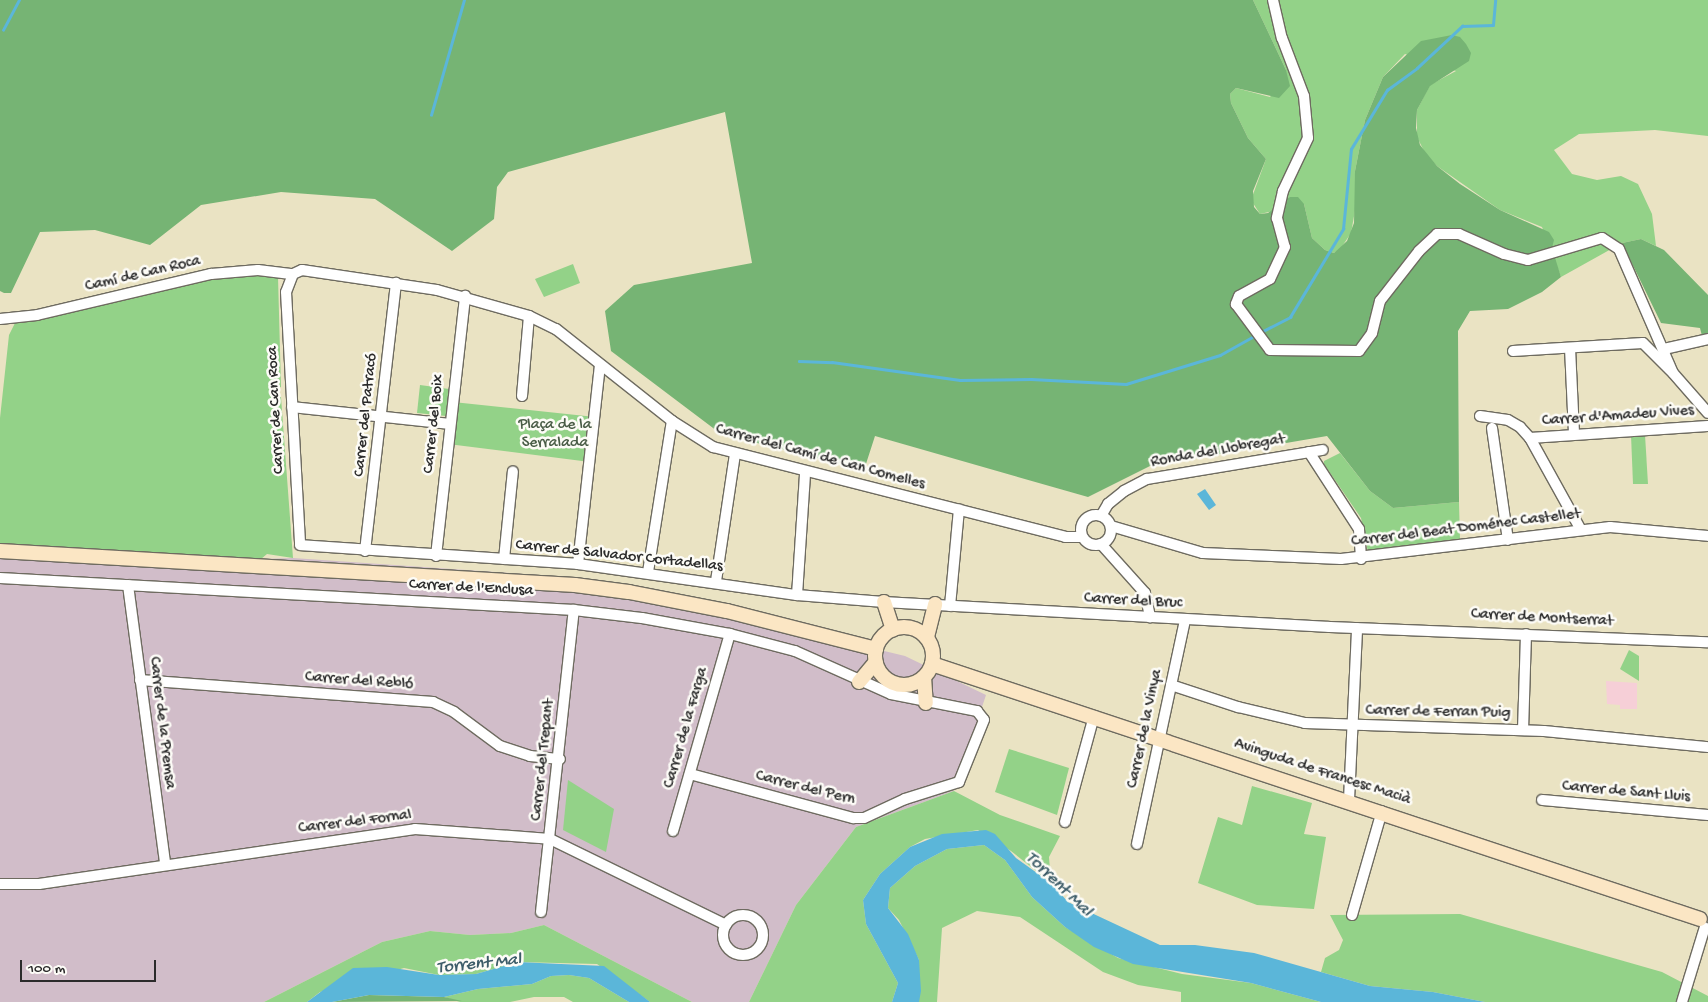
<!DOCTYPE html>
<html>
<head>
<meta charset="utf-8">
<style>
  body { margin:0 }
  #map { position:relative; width:1708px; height:1002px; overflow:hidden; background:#eae3c3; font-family:"Gochi Hand",sans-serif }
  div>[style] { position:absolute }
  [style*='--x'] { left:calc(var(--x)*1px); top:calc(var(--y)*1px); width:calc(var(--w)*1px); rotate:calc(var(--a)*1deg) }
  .built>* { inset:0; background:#f6cfd7 }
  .industrial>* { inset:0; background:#d1bdc9 }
  .green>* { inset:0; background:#93d288 }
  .forest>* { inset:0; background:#76b474 }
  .water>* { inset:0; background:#5bb6d9 }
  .stream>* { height:2.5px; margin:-1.25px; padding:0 1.25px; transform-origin:1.25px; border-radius:1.25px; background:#5bb6d9 }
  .roads { filter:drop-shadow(1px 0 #6e6b60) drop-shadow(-1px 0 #6e6b60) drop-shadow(0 1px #6e6b60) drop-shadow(0 -1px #6e6b60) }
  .street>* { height:10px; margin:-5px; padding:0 5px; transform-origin:5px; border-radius:5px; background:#fff }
  .street>.ring { margin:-5px; padding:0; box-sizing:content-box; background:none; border:10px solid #fff; border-radius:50% }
  .secondary>* { height:14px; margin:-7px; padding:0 7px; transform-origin:7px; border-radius:7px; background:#fbe6c4 }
  .secondary>.ring { margin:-7px; padding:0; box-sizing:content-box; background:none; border:14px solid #fbe6c4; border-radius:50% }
  span { translate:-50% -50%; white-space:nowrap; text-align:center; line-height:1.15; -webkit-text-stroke:5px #fdfcf7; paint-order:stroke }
  .street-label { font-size:16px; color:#2b2b2b }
  .park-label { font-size:16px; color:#4a5d47 }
  .water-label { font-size:18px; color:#3c5c68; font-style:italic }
  .scale { position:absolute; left:20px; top:960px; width:136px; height:22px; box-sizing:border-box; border:2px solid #2b2b2b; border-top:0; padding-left:6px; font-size:15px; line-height:18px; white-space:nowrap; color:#2b2b2b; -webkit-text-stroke:4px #fdfcf7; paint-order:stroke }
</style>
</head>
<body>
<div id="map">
  <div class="built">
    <i style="clip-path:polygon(1606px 681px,1637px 683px,1637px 709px,1620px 709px,1620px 705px,1607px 704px)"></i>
  </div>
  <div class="industrial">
    <i style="clip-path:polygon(0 545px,261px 559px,293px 558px,582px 578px,905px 656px,986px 695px,954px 791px,856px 827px,796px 905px,749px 1002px,692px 1002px,544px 925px,511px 933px,470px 935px,430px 931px,382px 942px,264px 1002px,0 1002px)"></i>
  </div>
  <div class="green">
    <i style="clip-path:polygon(1253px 0,1708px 0,1708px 136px,1655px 130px,1579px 134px,1554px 150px,1572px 174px,1597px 180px,1621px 176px,1638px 184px,1652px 214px,1656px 246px,1641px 239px,1622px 243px,1561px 277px,1542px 227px,1500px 210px,1437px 166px,1425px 153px,1417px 137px,1417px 110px,1430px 85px,1456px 71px,1405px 54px,1383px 77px,1365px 120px,1355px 171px,1356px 205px,1351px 233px,1341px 248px,1334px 253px,1325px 250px,1312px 238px,1304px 204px,1260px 214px,1251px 200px,1266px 159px,1248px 138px,1231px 103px,1230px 94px,1236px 88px,1270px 97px,1286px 70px)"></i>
    <i style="clip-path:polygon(573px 264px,580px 283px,544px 297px,535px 279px)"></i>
    <i style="clip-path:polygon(275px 273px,278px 277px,281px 387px,276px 388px,277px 397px,281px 397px,293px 558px,267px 554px,261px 559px,227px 558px,0 545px,0 418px,9px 335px,16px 321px,215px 277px)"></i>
    <i style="clip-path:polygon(420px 385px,449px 389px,446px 416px,417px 413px)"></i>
    <i style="clip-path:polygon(453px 402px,595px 417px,590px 462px,448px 444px)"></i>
    <i style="clip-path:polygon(1631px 435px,1645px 435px,1648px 484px,1633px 484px)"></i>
    <i style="clip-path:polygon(1340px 453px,1370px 491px,1393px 508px,1459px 502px,1460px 540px,1368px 552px,1361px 518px,1324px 464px,1324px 461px)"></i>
    <i style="clip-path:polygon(1629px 650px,1639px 656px,1639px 681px,1620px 669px)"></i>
    <i style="clip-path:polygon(1009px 749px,1069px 768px,1057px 815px,995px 792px)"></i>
    <i style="clip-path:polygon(568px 780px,614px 809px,606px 852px,563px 830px)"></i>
    <i style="clip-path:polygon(1252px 786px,1312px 803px,1304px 834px,1326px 837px,1314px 909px,1257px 905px,1198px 883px,1218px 817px,1242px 825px)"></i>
    <i style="clip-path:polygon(954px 791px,1000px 815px,1060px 836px,1049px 857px,1051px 883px,1011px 851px,978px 830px,925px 839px,910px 847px,880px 874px,863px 900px,866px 924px,898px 983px,892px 1002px,749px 1002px,796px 905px,856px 827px)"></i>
    <i style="clip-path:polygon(984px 845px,1005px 860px,1032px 897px,1065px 927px,1118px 958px,1182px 974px,1251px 983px,1321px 1002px,1181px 1002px,1181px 992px,1138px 985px,1103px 972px,1020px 917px,977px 911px,942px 928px,937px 1002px,919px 1002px,919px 960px,899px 920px,888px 908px,890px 888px,915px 866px,947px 849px)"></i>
    <i style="clip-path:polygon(1460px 914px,1662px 972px,1708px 996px,1708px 1002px,1485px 1002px,1433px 992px,1370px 986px,1321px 972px,1325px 958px,1339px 950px,1343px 940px,1330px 915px)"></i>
    <i style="clip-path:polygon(544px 925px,692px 1002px,650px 1002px,597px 964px,518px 962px,476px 974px,439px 975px,404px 968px,320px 992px,307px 1002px,264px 1002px,382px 942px,430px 931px,470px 935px,511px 933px)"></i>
    <i style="clip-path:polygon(569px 975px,589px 978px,629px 1002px,573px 1002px,564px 997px,534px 997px,510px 1002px,460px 1002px,444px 997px,478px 989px,532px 984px,551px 976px)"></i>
  </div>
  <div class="forest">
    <i style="clip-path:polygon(0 0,1253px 0,1286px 70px,1290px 86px,1279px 98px,1236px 88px,1230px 94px,1231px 103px,1248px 138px,1266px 159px,1253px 191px,1254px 207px,1260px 214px,1268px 213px,1290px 197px,1298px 197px,1304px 204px,1312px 238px,1325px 250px,1334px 253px,1347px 241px,1354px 223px,1355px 171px,1365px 120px,1383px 77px,1421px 41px,1452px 35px,1460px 37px,1466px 44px,1471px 53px,1469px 61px,1430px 86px,1417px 110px,1416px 128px,1420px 145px,1437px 166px,1460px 184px,1500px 210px,1549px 232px,1554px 240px,1552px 248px,1561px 277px,1542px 292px,1508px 309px,1470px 311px,1458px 331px,1459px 502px,1393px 508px,1370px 491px,1327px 436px,1150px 466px,1088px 497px,875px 436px,864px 470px,721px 434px,611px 351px,605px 311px,634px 285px,752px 263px,725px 112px,508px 172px,497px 187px,494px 219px,452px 251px,375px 199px,281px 192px,201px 205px,150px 245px,95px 230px,40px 232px,11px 293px,4px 293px,0 291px)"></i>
    <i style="clip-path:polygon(1641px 239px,1664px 250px,1708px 295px,1708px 335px,1702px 336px,1700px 328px,1661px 323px,1622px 243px)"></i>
    <i style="clip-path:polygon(369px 995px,444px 997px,462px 1001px,332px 1002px)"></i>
  </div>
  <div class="water">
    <i style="clip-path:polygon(1205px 489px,1216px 505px,1209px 510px,1197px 494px)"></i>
    <i style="clip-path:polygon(986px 830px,995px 834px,1016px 858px,1051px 883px,1068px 902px,1160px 945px,1195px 945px,1254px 953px,1370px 986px,1433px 992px,1485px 1002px,1321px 1002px,1251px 983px,1133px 964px,1094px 947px,1065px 927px,1032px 897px,1005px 860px,984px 845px,947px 849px,915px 866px,890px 888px,888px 908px,908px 934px,919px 960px,921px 991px,919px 1002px,892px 1002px,898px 983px,866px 924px,863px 900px,880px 874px,910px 847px,942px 834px)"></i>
    <i style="clip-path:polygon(518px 962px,604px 966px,650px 1002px,629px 1002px,589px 978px,569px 975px,551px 976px,532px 984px,478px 989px,444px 997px,369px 995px,332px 1002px,307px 1002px,353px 968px,387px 967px,439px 975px,476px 974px)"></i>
  </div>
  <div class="stream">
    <i style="--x:3;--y:30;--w:34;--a:-62"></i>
    <i style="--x:431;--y:115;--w:120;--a:-74"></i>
    <i style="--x:1261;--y:332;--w:33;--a:-27"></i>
    <i style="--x:1290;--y:317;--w:103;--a:-58.9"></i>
    <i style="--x:1343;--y:229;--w:80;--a:-84.3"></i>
    <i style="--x:1351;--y:149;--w:69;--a:-58.6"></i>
    <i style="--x:1387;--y:90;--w:37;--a:-36"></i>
    <i style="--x:1417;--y:68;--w:62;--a:-43"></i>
    <i style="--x:1462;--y:26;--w:31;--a:-2"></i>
    <i style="--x:1493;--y:25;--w:25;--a:-85"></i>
    <i style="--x:799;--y:361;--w:33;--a:2"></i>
    <i style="--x:832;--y:362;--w:129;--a:8"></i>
    <i style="--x:960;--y:380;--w:71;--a:-0.8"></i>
    <i style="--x:1031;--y:379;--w:95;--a:3"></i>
    <i style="--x:1126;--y:384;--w:98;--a:-17.1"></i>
    <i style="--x:1220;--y:355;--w:41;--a:-29.1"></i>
  </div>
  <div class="roads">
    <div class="street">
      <i style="--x:1273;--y:0;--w:39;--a:77"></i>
      <i style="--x:1282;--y:38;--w:62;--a:69.2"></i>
      <i style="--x:1304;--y:96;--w:42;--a:84.6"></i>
      <i style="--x:1308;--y:138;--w:59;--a:115.3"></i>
      <i style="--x:1283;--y:191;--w:28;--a:103"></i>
      <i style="--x:1277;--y:218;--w:30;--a:75"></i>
      <i style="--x:1285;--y:247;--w:35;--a:115"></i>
      <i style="--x:1270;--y:279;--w:35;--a:151"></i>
      <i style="--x:1239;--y:296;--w:9;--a:111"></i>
      <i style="--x:1236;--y:304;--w:57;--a:53.5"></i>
      <i style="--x:1270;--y:350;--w:89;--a:0.6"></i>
      <i style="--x:1359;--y:351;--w:22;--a:-54"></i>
      <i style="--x:1372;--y:333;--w:33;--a:-76"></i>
      <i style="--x:1380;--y:301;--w:63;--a:-52"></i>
      <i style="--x:1419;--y:251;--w:25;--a:-43"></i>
      <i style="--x:1437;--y:234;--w:22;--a:0"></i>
      <i style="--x:1459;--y:234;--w:49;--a:24"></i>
      <i style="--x:1504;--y:254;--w:25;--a:14"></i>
      <i style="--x:1528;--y:260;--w:77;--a:-16.6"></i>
      <i style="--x:1602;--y:238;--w:20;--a:33"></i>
      <i style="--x:1619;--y:249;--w:135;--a:66.5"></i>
      <i style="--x:1673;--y:373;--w:53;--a:48.8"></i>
      <i style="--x:293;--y:274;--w:19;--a:111"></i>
      <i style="--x:286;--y:292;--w:253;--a:86.8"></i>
      <i style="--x:300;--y:545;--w:279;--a:3.9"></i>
      <i style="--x:578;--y:564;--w:221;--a:8.1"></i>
      <i style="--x:797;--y:595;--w:87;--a:4.6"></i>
      <i style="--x:884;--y:602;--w:446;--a:3.2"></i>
      <i style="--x:1329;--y:627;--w:379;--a:2.3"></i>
      <i style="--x:293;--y:274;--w:10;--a:-24"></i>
      <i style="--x:302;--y:270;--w:136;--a:8.4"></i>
      <i style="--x:437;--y:290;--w:96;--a:15.8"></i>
      <i style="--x:529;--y:316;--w:30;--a:26"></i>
      <i style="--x:556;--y:329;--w:148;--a:38.4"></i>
      <i style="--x:672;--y:421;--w:49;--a:32.4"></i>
      <i style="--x:713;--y:447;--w:363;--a:14.3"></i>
      <i style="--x:1065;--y:537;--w:17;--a:0"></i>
      <i style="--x:0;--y:319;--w:37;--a:-6"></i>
      <i style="--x:37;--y:315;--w:179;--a:-13.3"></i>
      <i style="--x:211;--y:274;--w:47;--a:-4.9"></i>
      <i style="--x:258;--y:270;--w:35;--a:7"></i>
      <i style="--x:1570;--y:348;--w:86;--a:87.3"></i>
      <i style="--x:1664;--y:349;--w:45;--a:-12.8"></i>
      <i style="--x:1513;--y:351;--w:130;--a:-3.5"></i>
      <i style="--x:1643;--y:343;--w:40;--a:45"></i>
      <i style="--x:522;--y:396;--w:80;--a:-85"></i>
      <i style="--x:292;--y:407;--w:159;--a:6.1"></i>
      <i style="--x:1480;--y:416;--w:28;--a:8"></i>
      <i style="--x:1508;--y:420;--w:14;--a:30"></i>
      <i style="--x:1520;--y:427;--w:15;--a:48"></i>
      <i style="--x:1530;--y:438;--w:105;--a:61"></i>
      <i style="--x:1492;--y:428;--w:113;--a:81.9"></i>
      <i style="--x:1530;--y:438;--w:178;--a:-3.9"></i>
      <i style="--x:1309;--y:452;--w:92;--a:57"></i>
      <i style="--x:1359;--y:529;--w:30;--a:86"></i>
      <i class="ring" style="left:1081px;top:515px;width:20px;height:20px"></i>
      <i style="--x:1101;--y:516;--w:14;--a:-60"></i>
      <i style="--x:1108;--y:504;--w:21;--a:-39"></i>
      <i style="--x:1124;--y:491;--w:26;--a:-28"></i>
      <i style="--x:1147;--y:479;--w:178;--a:-9.4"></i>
      <i style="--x:1111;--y:526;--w:96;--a:16.4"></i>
      <i style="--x:1203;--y:553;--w:138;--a:2.5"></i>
      <i style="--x:1341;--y:559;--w:271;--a:-6.8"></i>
      <i style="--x:1610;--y:527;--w:98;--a:5.2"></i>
      <i style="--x:1101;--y:544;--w:66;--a:48.1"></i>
      <i style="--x:1145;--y:593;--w:25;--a:78"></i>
      <i style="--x:365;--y:551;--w:270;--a:-83.4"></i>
      <i style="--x:436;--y:556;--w:262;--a:-83.6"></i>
      <i style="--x:504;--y:559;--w:88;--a:-84.2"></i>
      <i style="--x:578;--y:564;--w:200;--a:-83.7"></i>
      <i style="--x:648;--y:572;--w:153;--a:-81"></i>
      <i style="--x:0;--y:578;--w:575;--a:3.19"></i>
      <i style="--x:574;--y:610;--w:68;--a:6.7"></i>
      <i style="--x:642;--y:618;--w:89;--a:10.3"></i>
      <i style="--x:730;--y:634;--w:67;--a:14.7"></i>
      <i style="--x:795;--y:651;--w:105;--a:24.1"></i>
      <i style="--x:891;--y:694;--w:88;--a:11.2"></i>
      <i style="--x:977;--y:711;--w:11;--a:52"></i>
      <i style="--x:984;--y:720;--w:67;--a:112"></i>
      <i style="--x:959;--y:782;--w:57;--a:162.5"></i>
      <i style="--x:905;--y:799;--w:45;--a:155.1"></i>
      <i style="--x:864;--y:818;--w:11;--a:180"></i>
      <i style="--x:853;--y:818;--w:169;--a:-164.9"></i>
      <i style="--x:716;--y:581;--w:128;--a:-81.5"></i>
      <i style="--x:128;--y:585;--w:281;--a:82.4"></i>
      <i style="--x:797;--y:595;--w:122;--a:-86.2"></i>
      <i style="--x:950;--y:606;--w:97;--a:-84.7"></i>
      <i style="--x:140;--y:680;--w:294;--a:4.3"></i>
      <i style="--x:433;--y:702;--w:23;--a:25"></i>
      <i style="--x:454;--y:712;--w:57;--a:36.5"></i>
      <i style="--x:500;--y:746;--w:32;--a:18"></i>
      <i style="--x:530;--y:756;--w:30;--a:6"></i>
      <i style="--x:1171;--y:685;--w:71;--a:18.2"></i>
      <i style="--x:1238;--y:707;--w:69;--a:13.4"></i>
      <i style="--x:1305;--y:723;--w:239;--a:1.9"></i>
      <i style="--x:1544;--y:731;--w:165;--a:5.6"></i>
      <i style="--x:1523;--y:730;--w:96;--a:-88.2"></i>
      <i style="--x:1349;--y:800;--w:172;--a:-87.3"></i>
      <i style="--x:1542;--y:800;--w:167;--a:5.2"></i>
      <i style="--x:1065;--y:822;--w:110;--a:-74.7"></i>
      <i style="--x:673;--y:831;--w:205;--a:-73.9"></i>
      <i style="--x:1137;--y:844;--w:229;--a:-77.9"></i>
      <i style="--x:0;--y:884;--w:39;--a:0"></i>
      <i style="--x:39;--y:884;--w:380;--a:-8.3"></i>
      <i style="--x:415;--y:829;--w:135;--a:4.2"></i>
      <i style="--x:550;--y:839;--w:196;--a:26"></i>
      <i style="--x:541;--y:912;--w:304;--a:-83.8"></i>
      <i style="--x:1352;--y:915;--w:108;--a:-73.9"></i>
      <i class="ring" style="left:723px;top:915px;width:30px;height:30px"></i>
      <i style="--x:1682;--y:1002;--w:78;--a:-73"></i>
    </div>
    <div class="secondary">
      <i style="--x:0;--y:551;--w:576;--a:3.38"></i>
      <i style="--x:575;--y:585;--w:54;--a:7.4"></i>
      <i style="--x:629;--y:592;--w:100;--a:11"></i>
      <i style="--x:727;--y:611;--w:154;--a:14.3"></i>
      <i style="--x:884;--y:602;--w:29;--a:72"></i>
      <i class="ring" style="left:875px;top:627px;width:44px;height:44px"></i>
      <i style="--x:927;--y:637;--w:34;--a:-76"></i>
      <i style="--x:932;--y:664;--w:809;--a:18.37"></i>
      <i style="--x:924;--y:677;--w:26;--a:86"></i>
      <i style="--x:859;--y:682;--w:26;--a:-50"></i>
    </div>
  </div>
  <div class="street-label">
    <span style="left:143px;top:275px;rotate:-13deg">Camí de Can Roca</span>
    <span style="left:277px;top:410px;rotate:-93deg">Carrer de Can Roca</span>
    <span style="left:367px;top:415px;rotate:-84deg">Carrer del Patracó</span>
    <span style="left:1618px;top:417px;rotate:-4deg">Carrer d'Amadeu Vives</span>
    <span style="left:435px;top:424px;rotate:-84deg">Carrer del Boix</span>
    <span style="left:1218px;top:452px;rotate:-10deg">Ronda del Llobregat</span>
    <span style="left:820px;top:458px;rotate:15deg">Carrer del Camí de Can Comelles</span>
    <span style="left:1466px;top:529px;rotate:-7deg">Carrer del Beat Doménec Castellet</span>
    <span style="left:619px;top:557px;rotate:6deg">Carrer de Salvador Cortadellas</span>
    <span style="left:471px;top:589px;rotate:3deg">Carrer de l'Enclusa</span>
    <span style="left:1133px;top:602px;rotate:3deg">Carrer del Bruc</span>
    <span style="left:1542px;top:619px;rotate:3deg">Carrer de Montserrat</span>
    <span style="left:359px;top:682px;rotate:4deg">Carrer del Rebló</span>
    <span style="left:1438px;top:713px;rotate:1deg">Carrer de Ferran Puig</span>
    <span style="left:161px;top:723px;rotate:83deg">Carrer de la Premsa</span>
    <span style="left:687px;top:728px;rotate:-74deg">Carrer de la Farga</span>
    <span style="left:1146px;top:729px;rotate:-78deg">Carrer de la Vinya</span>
    <span style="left:544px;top:760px;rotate:-84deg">Carrer del Trepant</span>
    <span style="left:1322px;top:773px;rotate:18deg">Avinguda de Francesc Macià</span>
    <span style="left:805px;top:789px;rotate:14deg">Carrer del Pern</span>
    <span style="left:1626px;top:793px;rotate:5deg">Carrer de Sant Lluis</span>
    <span style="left:355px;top:823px;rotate:-7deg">Carrer del Fornal</span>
  </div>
  <div class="park-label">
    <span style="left:555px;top:435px">Plaça de la<br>Serralada</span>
  </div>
  <div class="water-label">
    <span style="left:1058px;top:885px;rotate:44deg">Torrent Mal</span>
    <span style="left:479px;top:965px;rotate:-6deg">Torrent Mal</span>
  </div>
  <div class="scale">100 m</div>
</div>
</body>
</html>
